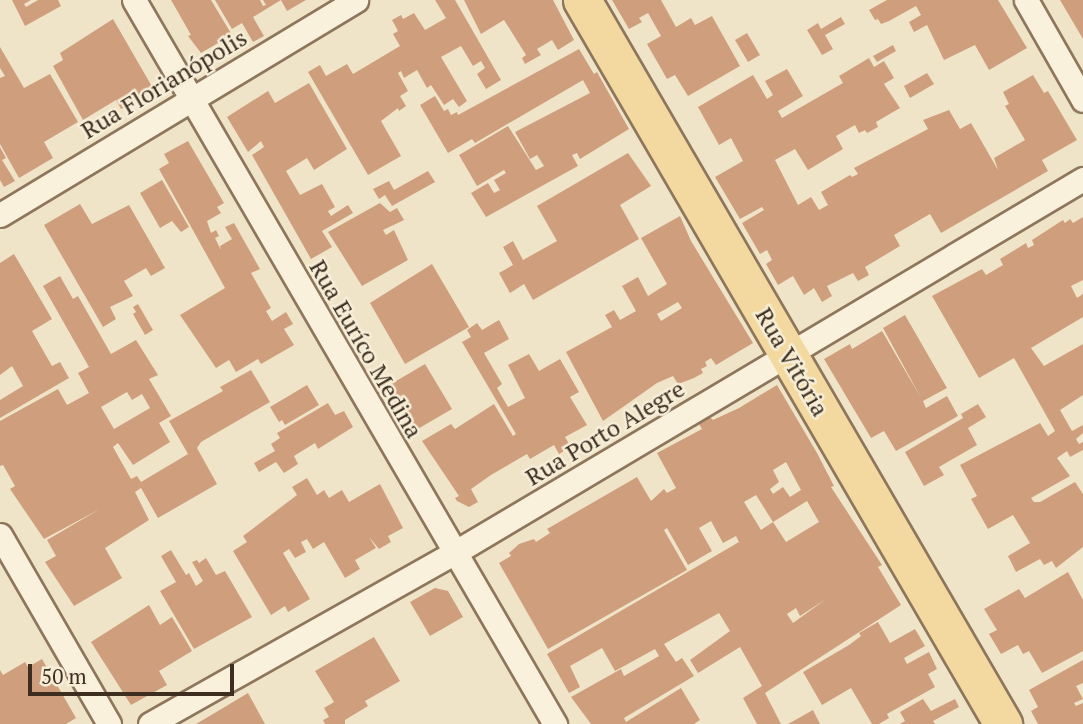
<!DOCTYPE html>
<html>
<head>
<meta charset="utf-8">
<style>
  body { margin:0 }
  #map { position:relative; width:1083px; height:724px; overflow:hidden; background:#f0e4c8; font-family:"PT Serif",serif }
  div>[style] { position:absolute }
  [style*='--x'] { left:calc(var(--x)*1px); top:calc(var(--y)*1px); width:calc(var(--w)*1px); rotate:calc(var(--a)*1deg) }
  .building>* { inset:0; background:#cf9f7d }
  .roads { filter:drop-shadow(2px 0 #8d765c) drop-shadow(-2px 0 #8d765c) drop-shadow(0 2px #8d765c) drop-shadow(0 -2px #8d765c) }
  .street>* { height:23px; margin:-11.5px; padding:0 11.5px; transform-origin:11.5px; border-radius:11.5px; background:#faf1dc }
  .primary>* { height:37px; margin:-18.5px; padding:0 18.5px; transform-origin:18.5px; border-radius:18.5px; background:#f3d9a0 }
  span { translate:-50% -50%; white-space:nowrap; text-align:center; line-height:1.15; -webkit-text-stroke:5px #f7eed8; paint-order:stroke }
  .street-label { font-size:24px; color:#3d2e20 }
  .scale { position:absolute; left:28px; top:664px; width:206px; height:32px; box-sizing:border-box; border:4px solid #3d2e20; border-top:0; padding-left:9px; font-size:21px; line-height:24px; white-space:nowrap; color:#3d2e20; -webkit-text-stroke:5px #f7eed8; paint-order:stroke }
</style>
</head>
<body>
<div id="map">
  <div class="building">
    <i style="clip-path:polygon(12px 0,31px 0,24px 4px,26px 7px,38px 0,58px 0,61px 6px,25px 26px)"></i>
    <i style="clip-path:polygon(171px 0,211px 0,232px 35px,201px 53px,188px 36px,191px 35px)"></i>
    <i style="clip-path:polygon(215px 0,260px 0,263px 6px,266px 5px,263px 0,306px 0,287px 11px,281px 0,253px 17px,264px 36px,253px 42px,242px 23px,232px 29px)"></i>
    <i style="clip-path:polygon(435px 0,455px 0,501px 80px,486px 89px,477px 74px,485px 68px,481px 61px,473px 66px,461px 46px,441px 57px,467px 101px,459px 107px,453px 99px,444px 105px,431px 85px,427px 88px,417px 70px,404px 78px,401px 71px,398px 73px,408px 91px,400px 96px,406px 106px,399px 111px,398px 108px,381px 121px,401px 156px,368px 175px,308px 72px,320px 65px,326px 76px,347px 64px,353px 74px,400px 46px,393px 34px,398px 31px,392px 20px,401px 15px,403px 19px,414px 13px,425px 30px,446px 18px)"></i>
    <i style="clip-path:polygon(464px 0,553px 0,574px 40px,558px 50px,552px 40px,537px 49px,541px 55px,525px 64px,522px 58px,526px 55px,504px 20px,481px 34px)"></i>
    <i style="clip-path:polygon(612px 0,661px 0,676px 27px,691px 18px,695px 25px,712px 16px,740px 66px,688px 96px,675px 75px,667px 79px,647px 44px,661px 36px,648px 13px,639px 18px,642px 22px,629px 29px)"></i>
    <i style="clip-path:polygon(887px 0,998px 0,1027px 48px,989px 70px,975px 45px,944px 60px,927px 25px,914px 32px,909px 22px,921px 15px,916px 6px,889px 21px,881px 24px,878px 19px,875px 20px,869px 10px)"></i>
    <i style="clip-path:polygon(1060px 0,1083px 0,1083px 39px)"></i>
    <i style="clip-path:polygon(841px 17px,845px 24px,825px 35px,833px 49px,822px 55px,807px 30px,818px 23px,821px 29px)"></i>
    <i style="clip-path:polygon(113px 19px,154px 90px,121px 109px,116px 100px,83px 120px,53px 66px,63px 60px,60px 53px)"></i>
    <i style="clip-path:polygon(747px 33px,760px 55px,748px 62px,735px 40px)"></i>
    <i style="clip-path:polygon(893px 45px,896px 51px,877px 62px,873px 56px)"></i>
    <i style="clip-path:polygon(0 47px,24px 88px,50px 74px,78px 122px,44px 142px,53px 158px,19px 178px,0 144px,0 78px,5px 76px,0 68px)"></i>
    <i style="clip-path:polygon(579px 49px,594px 74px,597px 72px,629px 129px,580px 159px,577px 153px,572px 155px,578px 166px,486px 217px,471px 193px,488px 183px,494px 193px,500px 190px,494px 180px,506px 173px,504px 170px,477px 186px,459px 155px,508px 126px,536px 170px,544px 166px,537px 155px,530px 159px,515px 132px,590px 93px,583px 80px,475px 143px,472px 139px,448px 153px,420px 105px,435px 96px,444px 111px,448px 109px,451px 115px,457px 112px,458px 115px)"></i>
    <i style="clip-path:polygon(869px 58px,874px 67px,884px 61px,894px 78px,884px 84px,900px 108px,876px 122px,878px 127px,867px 133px,865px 130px,859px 133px,855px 125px,836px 136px,843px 149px,808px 170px,795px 149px,775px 160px,798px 205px,811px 197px,819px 210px,828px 205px,821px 192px,850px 175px,852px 177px,858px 174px,854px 168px,928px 129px,923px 120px,949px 110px,960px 129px,971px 123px,998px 170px,994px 158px,1025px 140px,1005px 106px,1009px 104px,1003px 92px,1033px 75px,1044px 93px,1048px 91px,1077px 140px,1042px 160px,1048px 171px,941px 233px,930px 214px,894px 235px,900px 246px,865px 267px,869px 275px,858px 281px,853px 273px,827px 286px,832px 296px,822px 302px,814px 288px,804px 295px,793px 276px,778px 285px,766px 264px,772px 260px,767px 250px,760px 254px,742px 223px,764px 210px,762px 207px,740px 219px,715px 177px,743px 161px,731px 138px,719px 145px,698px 107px,753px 75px,767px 99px,773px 95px,765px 81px,787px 69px,803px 96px,778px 111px,782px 118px,843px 83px,839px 76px)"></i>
    <i style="clip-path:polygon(927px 73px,934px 84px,910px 98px,904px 86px)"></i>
    <i style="clip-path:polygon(309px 83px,347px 149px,314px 170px,307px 158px,286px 171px,300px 195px,322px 184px,335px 207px,328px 211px,331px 216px,348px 205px,353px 213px,322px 231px,332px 247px,311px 259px,252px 155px,264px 147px,261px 141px,248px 152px,227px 117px,268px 91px,275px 103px)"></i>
    <i style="clip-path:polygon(188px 141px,224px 203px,217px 207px,221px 213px,207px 221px,211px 233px,216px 230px,219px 236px,215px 238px,221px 250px,220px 246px,232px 239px,225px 227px,234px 223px,260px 269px,251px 273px,271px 308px,266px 311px,272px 321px,286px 312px,293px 324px,284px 329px,294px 345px,261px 364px,258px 359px,236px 372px,229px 360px,216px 368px,180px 315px,225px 288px,159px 169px,169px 163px,164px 154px)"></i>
    <i style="clip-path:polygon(0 147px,6px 158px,2px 160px,15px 181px,4px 187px,0 180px)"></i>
    <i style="clip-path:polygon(628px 153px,651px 186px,620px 205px,639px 239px,533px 300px,524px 284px,510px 293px,499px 273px,513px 265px,503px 247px,513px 241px,523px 260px,557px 241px,537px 206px)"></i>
    <i style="clip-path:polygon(428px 171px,435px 182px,392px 206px,385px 195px,379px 199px,373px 189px,389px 181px,394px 190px)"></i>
    <i style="clip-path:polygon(162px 180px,189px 227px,181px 232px,172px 221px,160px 228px,140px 193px)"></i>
    <i style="clip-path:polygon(380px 203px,390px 212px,397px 208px,404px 220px,383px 230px,386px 235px,394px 230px,408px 260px,362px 286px,328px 232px)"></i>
    <i style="clip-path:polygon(80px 204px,92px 224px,129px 205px,165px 268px,151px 276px,146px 268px,124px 281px,133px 296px,110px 307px,116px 319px,103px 327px,44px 225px)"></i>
    <i style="clip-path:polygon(evenodd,680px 216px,691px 241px,753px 343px,716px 365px,711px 358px,705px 362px,707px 366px,701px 369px,703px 373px,694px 378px,678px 384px,673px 376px,657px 383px,603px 421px,566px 352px,612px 327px,605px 315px,614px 310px,620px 320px,636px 311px,622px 286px,638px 277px,648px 296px,667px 284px,641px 238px,680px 216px,678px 302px,682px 308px,661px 321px,657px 314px,678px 302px)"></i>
    <i style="clip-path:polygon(1083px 217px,1083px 280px,1071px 286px,1077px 298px,1083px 294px,1083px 317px,1031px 348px,1044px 366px,1083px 344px,1083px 395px,1060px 410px,1072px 431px,1083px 425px,1083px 433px,1076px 439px,1079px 444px,1083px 442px,1083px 450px,1070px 457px,1067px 451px,1057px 458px,1070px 476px,1031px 498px,1034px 502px,1040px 502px,1075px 482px,1083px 494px,1083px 547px,1056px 568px,1052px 561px,1044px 565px,1040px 559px,1016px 572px,1008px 556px,1030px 543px,1013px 515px,988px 529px,971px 499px,977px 496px,960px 465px,1040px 423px,1048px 436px,1055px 431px,1014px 358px,979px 378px,932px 296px,982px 269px,986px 275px,1003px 265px,1000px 259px,1026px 243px,1028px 248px,1034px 245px,1032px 240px,1063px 220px,1065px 223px,1070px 219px,1073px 223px)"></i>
    <i style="clip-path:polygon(14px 254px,52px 319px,32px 331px,52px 366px,60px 362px,69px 378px,0 418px,0 400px,23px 386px,12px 366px,0 375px,0 263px)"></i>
    <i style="clip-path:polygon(432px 264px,469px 327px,405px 364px,370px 303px)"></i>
    <i style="clip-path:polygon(evenodd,60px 276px,73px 299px,78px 296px,111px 354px,136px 340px,158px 375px,149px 379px,171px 416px,159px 423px,170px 442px,133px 465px,118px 443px,113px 447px,131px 479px,137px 476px,141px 482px,188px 454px,169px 421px,223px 391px,220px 387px,251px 370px,270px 402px,201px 442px,197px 448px,217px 484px,158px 518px,141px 488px,135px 492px,149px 520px,105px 548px,122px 578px,74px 606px,45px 562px,56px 556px,47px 540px,100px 509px,44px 539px,10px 489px,15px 486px,3px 465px,0 466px,0 421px,58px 389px,67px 405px,89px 393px,78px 373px,89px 367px,43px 286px,60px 276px,127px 392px,132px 400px,142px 394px,150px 408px,114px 429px,101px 407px,127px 392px)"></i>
    <i style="clip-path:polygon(138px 304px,153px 330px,145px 335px,133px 314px,136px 312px,133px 307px)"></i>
    <i style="clip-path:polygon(905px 315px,947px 388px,923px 401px,926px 408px,947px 396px,958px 416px,896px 451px,884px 431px,871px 438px,824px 359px,850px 344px,852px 349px,882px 331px,921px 398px,883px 328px)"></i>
    <i style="clip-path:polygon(499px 320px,509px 339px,484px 353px,502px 384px,497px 388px,508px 407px,525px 398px,508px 365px,529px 354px,539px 371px,560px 359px,579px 392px,570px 397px,587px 425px,565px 437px,571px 447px,559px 454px,554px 445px,530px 459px,527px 454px,491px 475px,471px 489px,478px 502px,469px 507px,457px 501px,455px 498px,459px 496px,422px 441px,451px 424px,455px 429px,494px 404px,513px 436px,516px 434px,462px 342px,471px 337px,467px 330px,477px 323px,482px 330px)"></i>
    <i style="clip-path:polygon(425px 364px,452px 409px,416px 430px,409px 418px,405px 420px,386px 387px)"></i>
    <i style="clip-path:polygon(307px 385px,319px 405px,285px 425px,282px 420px,279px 422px,270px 407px)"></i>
    <i style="clip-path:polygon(evenodd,777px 385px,817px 453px,834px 486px,831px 487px,882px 565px,878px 567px,901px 605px,765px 693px,781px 724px,757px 724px,743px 698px,762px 686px,740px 647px,698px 673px,690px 660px,730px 631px,719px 613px,664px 644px,676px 662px,682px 658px,694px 676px,624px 718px,626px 722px,681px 688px,700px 720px,694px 724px,591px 724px,571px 697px,621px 669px,624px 676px,659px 656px,655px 649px,615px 671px,602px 648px,570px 666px,580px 687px,569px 693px,547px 654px,739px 542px,736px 536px,723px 543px,711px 521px,699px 528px,712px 551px,688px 565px,667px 528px,664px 530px,687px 570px,548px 649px,499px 563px,511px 556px,509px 553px,519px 544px,534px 539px,536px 542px,550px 533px,547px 529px,637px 477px,651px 501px,664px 489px,667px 493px,676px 488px,657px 453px,702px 429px,699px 424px,710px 417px,713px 420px,739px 408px,777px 385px,786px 462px,801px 490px,790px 497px,783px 487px,773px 494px,770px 489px,779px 482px,773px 470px,786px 462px,777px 385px,756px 495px,773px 522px,761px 530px,744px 502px,756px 495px,777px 385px,807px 501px,819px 522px,786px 542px,773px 522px,807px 501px,777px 385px,826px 599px,793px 623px,787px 614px,796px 608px,800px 616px,826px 599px)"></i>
    <i style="clip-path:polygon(328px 403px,335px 415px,344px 411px,353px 427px,318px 449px,315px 443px,294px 456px,298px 464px,284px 473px,276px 462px,259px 472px,254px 463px,275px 451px,271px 444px,280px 438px,277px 433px)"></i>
    <i style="clip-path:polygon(978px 404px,986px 417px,968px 428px,977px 445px,939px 467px,944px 475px,924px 486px,905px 452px,963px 418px,961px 414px)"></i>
    <i style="clip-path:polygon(307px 478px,317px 495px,324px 490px,329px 498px,342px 490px,349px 502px,380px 484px,403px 528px,388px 536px,391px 542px,379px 549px,369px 537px,376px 548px,355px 560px,360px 569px,345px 578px,324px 542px,313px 549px,307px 539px,301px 542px,306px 552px,295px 558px,289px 549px,283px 553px,310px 599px,288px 612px,285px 606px,271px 615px,233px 551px,247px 542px,243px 536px,297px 495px,292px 487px)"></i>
    <i style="clip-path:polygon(171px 550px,186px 575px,189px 573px,196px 586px,203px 581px,192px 562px,197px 560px,199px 563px,206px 558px,216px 575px,225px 571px,252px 617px,194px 649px,160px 591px,176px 582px,161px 556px)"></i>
    <i style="clip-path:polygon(1068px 572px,1083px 600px,1083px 651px,1042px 673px,1029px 651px,1023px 654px,1018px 645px,1001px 654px,989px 634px,997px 630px,984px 609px,1019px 589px,1025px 598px)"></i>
    <i style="clip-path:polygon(435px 588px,448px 591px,463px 617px,430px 636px,410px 602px)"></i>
    <i style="clip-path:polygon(149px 605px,160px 625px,172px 617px,192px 651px,159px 671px,167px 685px,131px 705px,91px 642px)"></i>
    <i style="clip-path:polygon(878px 622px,890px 643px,915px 629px,925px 646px,904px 658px,907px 664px,929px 652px,937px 669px,928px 674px,935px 687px,887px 714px,889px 718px,879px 724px,872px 724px,851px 688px,822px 705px,803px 672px,849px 645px,861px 636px,859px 633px)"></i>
    <i style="clip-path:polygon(374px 637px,400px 681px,365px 701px,368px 706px,345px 720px,345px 724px,325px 724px,323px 720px,329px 717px,324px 708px,334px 702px,315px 671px)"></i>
    <i style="clip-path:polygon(42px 659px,76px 718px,66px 724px,0 724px,0 670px,3px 675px,25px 662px,28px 667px)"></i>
    <i style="clip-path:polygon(1083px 660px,1083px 683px,1076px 686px,1083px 699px,1074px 703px,1076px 706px,1083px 703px,1083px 724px,1038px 724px,1031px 711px,1038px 707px,1029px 690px)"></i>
    <i style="clip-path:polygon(248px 693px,265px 724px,196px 724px,218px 711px)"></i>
    <i style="clip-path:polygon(923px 699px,931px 711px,955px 699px,959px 707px,933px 721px,935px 724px,900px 724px,905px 721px,900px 712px)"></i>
    <i style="clip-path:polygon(813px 710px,820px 724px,788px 724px)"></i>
  </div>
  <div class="roads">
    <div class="street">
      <i style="--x:134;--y:0;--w:838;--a:59.82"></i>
      <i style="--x:1026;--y:0;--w:115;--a:60.3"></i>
      <i style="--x:0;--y:215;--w:416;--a:-31.1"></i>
      <i style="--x:0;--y:535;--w:218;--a:60"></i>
      <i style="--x:150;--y:724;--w:349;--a:-29.4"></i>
      <i style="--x:454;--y:553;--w:732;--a:-30.74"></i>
    </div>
    <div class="primary">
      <i style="--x:582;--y:0;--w:838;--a:59.82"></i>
    </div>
  </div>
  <div class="street-label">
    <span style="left:164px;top:84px;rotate:-31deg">Rua Florianópolis</span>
    <span style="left:366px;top:349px;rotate:60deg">Rua Euríco Medina</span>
    <span style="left:792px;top:362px;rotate:60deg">Rua Vitória</span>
    <span style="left:605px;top:433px;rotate:-31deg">Rua Porto Alegre</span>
  </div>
  <div class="scale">50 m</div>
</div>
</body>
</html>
